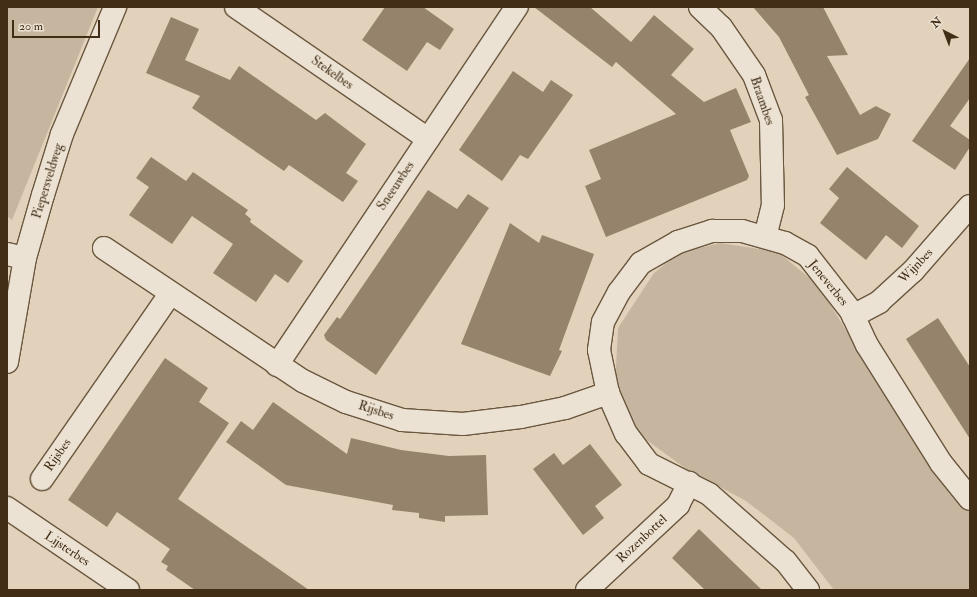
<!DOCTYPE html>
<html>
<head>
<meta charset="utf-8">
<style>
  body { margin:0 }
  #map { position:relative; width:977px; height:597px; overflow:hidden; background:#e2d2bb; font-family:"IM FELL Double Pica",serif }
  div>[style] { position:absolute }
  [style*='--x'] { left:calc(var(--x)*1px); top:calc(var(--y)*1px); width:calc(var(--w)*1px); rotate:calc(var(--a)*1deg) }
  .green>* { inset:0; background:#c7b69f }
  .building>* { inset:0; background:#95836c }
  .roads { filter:drop-shadow(1px 0 #6a573f) drop-shadow(-1px 0 #6a573f) drop-shadow(0 1px #6a573f) drop-shadow(0 -1px #6a573f) }
  .minor>* { height:22px; margin:-11px; padding:0 11px; transform-origin:11px; border-radius:11px; background:#ece2d3 }
  span { translate:-50% -50%; white-space:nowrap; text-align:center; line-height:1.15; -webkit-text-stroke:4px #ece2d3; paint-order:stroke }
  .street-label { font-size:13px; color:#422e16 }
  .frame { position:absolute; inset:0; border:8px solid #422e16; pointer-events:none }
  .north { position:absolute; left:925px; top:12px; width:40px; height:40px; -webkit-text-stroke:3px #ece2d3; paint-order:stroke; rotate:318deg; font-size:11px; font-weight:700; line-height:16px; text-align:center; color:#422e16 }
  .north::after { content:''; display:block; margin:auto; width:14px; height:18px; background:#422e16; clip-path:polygon(50% 0,100% 100%,50% 72%,0 100%) }
  .scale { position:absolute; left:12px; top:20px; width:88px; height:18px; box-sizing:border-box; border:2px solid #422e16; border-top:0; padding-left:5px; font-size:12px; line-height:14px; white-space:nowrap; color:#422e16; -webkit-text-stroke:3px #ece2d3; paint-order:stroke }
</style>
</head>
<body>
<div id="map">
  <div class="green">
    <i style="clip-path:polygon(7px 7px,98px 7px,12px 220px,7px 216px)"></i>
    <i style="clip-path:polygon(720px 243px,778px 252px,818px 285px,928px 462px,970px 512px,970px 590px,834px 590px,794px 538px,746px 501px,685px 468px,641px 436px,615px 386px,618px 328px,654px 273px,679px 253px)"></i>
  </div>
  <div class="building">
    <i style="clip-path:polygon(385px 7px,423px 7px,454px 29px,440px 50px,427px 42px,407px 71px,362px 40px)"></i>
    <i style="clip-path:polygon(534px 7px,590px 7px,631px 42px,654px 15px,694px 49px,671px 75px,704px 102px,736px 88px,751px 122px,730px 130px,749px 176px,747px 180px,606px 237px,585px 186px,601px 179px,589px 150px,676px 114px,616px 62px,612px 67px)"></i>
    <i style="clip-path:polygon(753px 7px,823px 7px,848px 55px,827px 56px,860px 115px,876px 106px,891px 114px,878px 139px,837px 155px,805px 97px,809px 95px,779px 37px)"></i>
    <i style="clip-path:polygon(171px 17px,199px 29px,185px 60px,230px 80px,239px 66px,316px 120px,325px 113px,366px 144px,346px 173px,358px 181px,343px 202px,289px 165px,284px 171px,192px 108px,200px 96px,146px 73px)"></i>
    <i style="clip-path:polygon(970px 58px,970px 98px,950px 126px,970px 140px,970px 147px,955px 170px,912px 141px)"></i>
    <i style="clip-path:polygon(513px 71px,543px 92px,551px 80px,573px 95px,528px 159px,520px 155px,502px 181px,459px 150px)"></i>
    <i style="clip-path:polygon(151px 157px,186px 181px,193px 172px,248px 210px,245px 214px,251px 219px,250px 222px,303px 261px,288px 283px,275px 274px,256px 302px,213px 273px,233px 244px,192px 216px,172px 244px,129px 215px,149px 187px,136px 178px)"></i>
    <i style="clip-path:polygon(847px 167px,919px 226px,902px 248px,886px 235px,866px 260px,820px 223px,839px 198px,829px 189px)"></i>
    <i style="clip-path:polygon(428px 190px,457px 209px,468px 194px,489px 208px,376px 375px,326px 340px,324px 335px,337px 317px,340px 319px)"></i>
    <i style="clip-path:polygon(510px 223px,539px 243px,542px 235px,594px 254px,559px 350px,562px 351px,550px 376px,461px 344px)"></i>
    <i style="clip-path:polygon(938px 318px,970px 367px,970px 439px,906px 339px)"></i>
    <i style="clip-path:polygon(165px 358px,208px 388px,199px 402px,229px 423px,178px 499px,309px 590px,195px 590px,166px 570px,168px 566px,161px 562px,170px 549px,117px 512px,107px 527px,68px 500px)"></i>
    <i style="clip-path:polygon(273px 402px,347px 454px,351px 438px,401px 450px,449px 456px,486px 455px,488px 515px,445px 516px,445px 522px,419px 518px,419px 513px,392px 510px,393px 505px,286px 485px,226px 442px,241px 421px,253px 430px)"></i>
    <i style="clip-path:polygon(590px 444px,622px 485px,595px 506px,604px 518px,583px 535px,533px 469px,554px 453px,563px 465px)"></i>
    <i style="clip-path:polygon(699px 529px,734px 563px,762px 590px,705px 590px,672px 558px)"></i>
  </div>
  <div class="roads">
    <div class="minor">
      <i style="--x:236;--y:7;--w:233;--a:34.5"></i>
      <i style="--x:700;--y:7;--w:29;--a:44"></i>
      <i style="--x:721;--y:27;--w:58;--a:55.5"></i>
      <i style="--x:754;--y:75;--w:48;--a:69.3"></i>
      <i style="--x:771;--y:120;--w:85;--a:88.7"></i>
      <i style="--x:773;--y:205;--w:32;--a:104"></i>
      <i style="--x:104;--y:248;--w:239;--a:33.8"></i>
      <i style="--x:303;--y:381;--w:48;--a:26"></i>
      <i style="--x:346;--y:402;--w:59;--a:17.8"></i>
      <i style="--x:402;--y:420;--w:61;--a:3.8"></i>
      <i style="--x:463;--y:424;--w:58;--a:-6.9"></i>
      <i style="--x:521;--y:417;--w:45;--a:-11.6"></i>
      <i style="--x:565;--y:408;--w:46;--a:-19.2"></i>
      <i style="--x:7;--y:254;--w:18;--a:13"></i>
      <i style="--x:853;--y:316;--w:30;--a:-28"></i>
      <i style="--x:879;--y:302;--w:46;--a:-42.4"></i>
      <i style="--x:913;--y:271;--w:86;--a:-48.8"></i>
      <i style="--x:7;--y:362;--w:106;--a:-80.2"></i>
      <i style="--x:25;--y:258;--w:66;--a:-74.1"></i>
      <i style="--x:43;--y:195;--w:64;--a:-72.7"></i>
      <i style="--x:62;--y:134;--w:138;--a:-67.3"></i>
      <i style="--x:277;--y:365;--w:431;--a:-56.2"></i>
      <i style="--x:42;--y:479;--w:225;--a:-55.3"></i>
      <i style="--x:7;--y:508;--w:146;--a:34.1"></i>
      <i style="--x:587;--y:590;--w:125;--a:-43"></i>
      <i style="--x:678;--y:505;--w:25;--a:-63"></i>
      <i style="--x:808;--y:590;--w:37;--a:-128"></i>
      <i style="--x:785;--y:561;--w:101;--a:-138.6"></i>
      <i style="--x:709;--y:494;--w:67;--a:-153.4"></i>
      <i style="--x:649;--y:464;--w:38;--a:-127"></i>
      <i style="--x:626;--y:434;--w:45;--a:-113.7"></i>
      <i style="--x:608;--y:393;--w:44;--a:-101.8"></i>
      <i style="--x:599;--y:350;--w:28;--a:-82"></i>
      <i style="--x:603;--y:322;--w:34;--a:-62"></i>
      <i style="--x:619;--y:292;--w:36;--a:-53"></i>
      <i style="--x:641;--y:263;--w:43;--a:-29.6"></i>
      <i style="--x:678;--y:242;--w:36;--a:-18"></i>
      <i style="--x:712;--y:231;--w:30;--a:0"></i>
      <i style="--x:742;--y:231;--w:45;--a:15.6"></i>
      <i style="--x:785;--y:243;--w:26;--a:29"></i>
      <i style="--x:808;--y:256;--w:70;--a:52"></i>
      <i style="--x:851;--y:311;--w:38;--a:65"></i>
      <i style="--x:867;--y:345;--w:139;--a:57.9"></i>
      <i style="--x:941;--y:463;--w:46;--a:51.1"></i>
    </div>
  </div>
  <div class="street-label">
    <span style="left:332px;top:73px;rotate:35deg">Stekelbes</span>
    <span style="left:762px;top:101px;rotate:71deg">Braambes</span>
    <span style="left:48px;top:181px;rotate:-73deg">Piepersveldweg</span>
    <span style="left:396px;top:186px;rotate:-56deg">Sneeuwbes</span>
    <span style="left:916px;top:266px;rotate:-46deg">Wijnbes</span>
    <span style="left:828px;top:283px;rotate:51deg">Jeneverbes</span>
    <span style="left:376px;top:411px;rotate:18deg">Rijsbes</span>
    <span style="left:58px;top:455px;rotate:-55deg">Rijsbes</span>
    <span style="left:642px;top:539px;rotate:-43deg">Rozenbottel</span>
    <span style="left:67px;top:549px;rotate:34deg">Lijsterbes</span>
  </div>
  <div class="frame"></div>
  <div class="north">N</div>
  <div class="scale">20 m</div>
</div>
</body>
</html>
